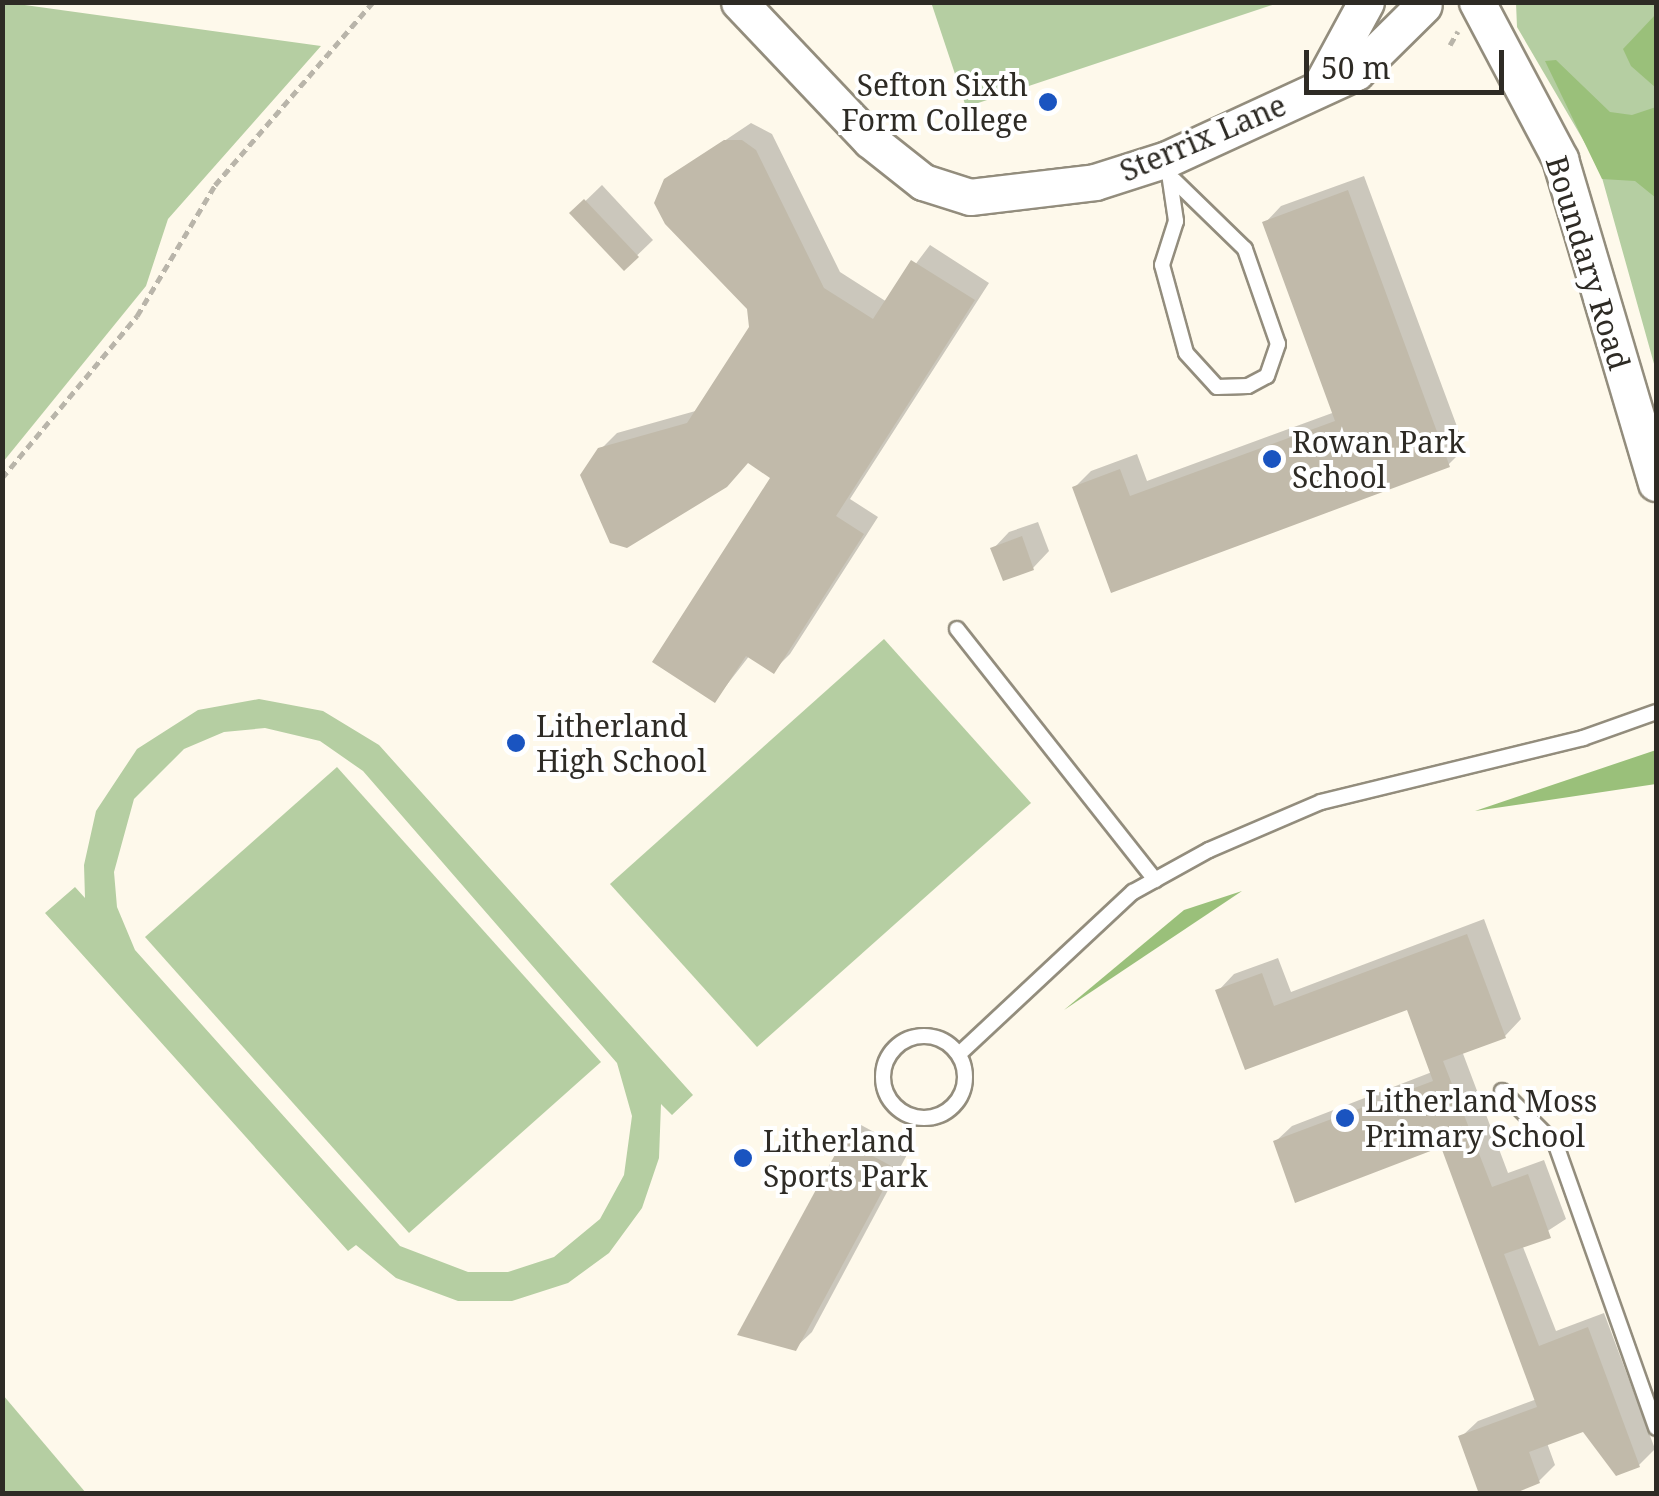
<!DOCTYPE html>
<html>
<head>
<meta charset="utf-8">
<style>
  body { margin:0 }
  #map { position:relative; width:1659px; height:1496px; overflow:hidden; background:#fef9eb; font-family:"Noto Serif",serif }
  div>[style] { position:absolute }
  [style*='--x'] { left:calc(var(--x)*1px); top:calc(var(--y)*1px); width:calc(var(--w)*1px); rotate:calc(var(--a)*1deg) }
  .green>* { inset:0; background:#b5cea2 }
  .forest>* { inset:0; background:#9ac07a }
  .shadow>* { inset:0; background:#0003 }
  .building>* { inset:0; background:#c1baaa }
  .path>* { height:5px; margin-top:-2.5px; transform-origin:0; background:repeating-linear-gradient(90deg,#b9b5aa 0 8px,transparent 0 13px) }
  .roads { filter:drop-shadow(2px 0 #938d7d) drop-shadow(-2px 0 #938d7d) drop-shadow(0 2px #938d7d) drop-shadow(0 -2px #938d7d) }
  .service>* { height:14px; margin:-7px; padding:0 7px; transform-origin:7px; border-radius:7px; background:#fff }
  .service>.ring { margin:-7px; padding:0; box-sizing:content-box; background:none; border:14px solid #fff; border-radius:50% }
  .tertiary>* { height:35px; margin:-17.5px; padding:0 17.5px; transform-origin:17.5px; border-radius:17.5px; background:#fff }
  .dots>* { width:28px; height:28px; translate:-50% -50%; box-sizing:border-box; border:5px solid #fff; border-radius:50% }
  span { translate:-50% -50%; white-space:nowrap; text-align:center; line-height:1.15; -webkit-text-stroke:8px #fff; paint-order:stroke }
  .poi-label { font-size:30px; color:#2e2b25 }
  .right { translate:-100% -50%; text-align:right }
  .left { translate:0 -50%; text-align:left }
  .street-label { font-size:30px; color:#2e2b25 }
  .frame { position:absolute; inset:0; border:5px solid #2e2b25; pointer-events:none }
  .scale { position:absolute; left:1304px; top:50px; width:200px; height:45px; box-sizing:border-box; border:5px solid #2e2b25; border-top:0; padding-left:12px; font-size:30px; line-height:35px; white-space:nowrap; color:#2e2b25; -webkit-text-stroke:8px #fff; paint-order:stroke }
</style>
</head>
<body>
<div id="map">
  <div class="green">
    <i style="clip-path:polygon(3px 2px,321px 46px,168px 219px,146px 286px,3px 462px)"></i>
    <i style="clip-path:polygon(931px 2px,1278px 2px,1278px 3px,966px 107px)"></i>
    <i style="clip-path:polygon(1516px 3px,1656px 3px,1656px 371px,1599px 167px,1517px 27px)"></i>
    <i style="clip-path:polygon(884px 639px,1031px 803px,757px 1047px,610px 884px)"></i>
    <i style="clip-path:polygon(evenodd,259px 699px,323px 711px,379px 745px,693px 1095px,672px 1115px,661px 1104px,659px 1158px,642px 1208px,609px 1253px,568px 1283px,512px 1301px,458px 1301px,396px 1278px,356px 1245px,348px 1251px,45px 913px,75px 887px,85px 898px,84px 865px,96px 811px,137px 749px,198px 710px,259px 699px,265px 728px,320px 741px,363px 771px,617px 1063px,632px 1116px,624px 1175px,600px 1219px,554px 1257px,508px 1272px,468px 1272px,400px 1246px,135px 950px,117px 907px,114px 872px,134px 799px,184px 749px,224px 732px,265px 728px)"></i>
    <i style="clip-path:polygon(337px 767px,601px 1062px,409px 1233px,145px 937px)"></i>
    <i style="clip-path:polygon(3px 1395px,86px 1493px,3px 1493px)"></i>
  </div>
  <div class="forest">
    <i style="clip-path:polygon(1656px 14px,1656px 88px,1631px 66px,1623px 49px)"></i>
    <i style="clip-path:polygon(1556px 60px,1610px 112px,1632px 115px,1656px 107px,1656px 198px,1635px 181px,1602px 179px,1545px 61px)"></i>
    <i style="clip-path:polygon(1656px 750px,1656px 784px,1475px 811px)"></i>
    <i style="clip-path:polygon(1242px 891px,1064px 1010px,1184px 910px)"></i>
  </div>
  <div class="shadow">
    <i style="clip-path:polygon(751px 123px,772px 134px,840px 272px,887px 302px,930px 245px,989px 283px,850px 499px,878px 517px,790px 654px,773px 671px,750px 655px,715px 700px,774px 477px,749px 461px,600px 450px,617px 433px,699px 410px,752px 327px,749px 308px,666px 180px)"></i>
    <i style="clip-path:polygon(1364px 176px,1465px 448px,1449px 464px,1112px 589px,1074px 488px,1091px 471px,1137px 454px,1147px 481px,1335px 412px,1265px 223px,1281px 206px)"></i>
    <i style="clip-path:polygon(602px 185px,653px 240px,624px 268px,573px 213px)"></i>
    <i style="clip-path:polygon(1038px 522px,1049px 551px,1033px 568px,993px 549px,1009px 532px)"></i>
    <i style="clip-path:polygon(1484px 919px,1521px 1019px,1505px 1036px,1462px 1051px,1508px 1173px,1544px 1160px,1566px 1219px,1523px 1247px,1556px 1331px,1604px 1313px,1655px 1449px,1639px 1465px,1584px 1429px,1547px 1443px,1555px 1465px,1539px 1481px,1461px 1437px,1478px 1421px,1537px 1399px,1442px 1144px,1275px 1142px,1292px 1126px,1432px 1072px,1408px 1007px,1246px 1067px,1218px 991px,1234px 974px,1278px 958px,1291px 992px)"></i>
    <i style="clip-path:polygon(861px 1125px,909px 1151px,812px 1332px,795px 1348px,845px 1142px)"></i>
  </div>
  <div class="building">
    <i style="clip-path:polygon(724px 140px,742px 140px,756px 150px,824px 288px,873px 319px,911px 260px,975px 300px,836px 516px,864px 534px,774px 674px,746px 656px,715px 703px,652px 662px,770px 478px,748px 463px,727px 487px,627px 548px,610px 543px,580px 475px,598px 448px,687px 423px,749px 327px,747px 309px,665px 224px,654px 203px,664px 179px)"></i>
    <i style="clip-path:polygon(1348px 190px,1450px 467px,1111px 593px,1072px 487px,1120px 469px,1130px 496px,1335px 421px,1262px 222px)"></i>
    <i style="clip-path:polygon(584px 199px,639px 257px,624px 271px,569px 213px)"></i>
    <i style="clip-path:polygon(1022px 536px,1034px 570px,1003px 581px,990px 548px)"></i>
    <i style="clip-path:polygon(1467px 934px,1506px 1038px,1443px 1061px,1492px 1187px,1528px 1174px,1551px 1238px,1504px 1254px,1539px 1346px,1588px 1327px,1640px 1467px,1616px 1476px,1583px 1432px,1529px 1452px,1540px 1483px,1513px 1494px,1479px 1494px,1458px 1436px,1537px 1407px,1441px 1147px,1295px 1203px,1273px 1141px,1433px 1081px,1407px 1010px,1245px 1070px,1215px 990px,1262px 973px,1274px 1006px)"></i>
    <i style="clip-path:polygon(843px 1140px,895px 1168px,796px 1351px,737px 1335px)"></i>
  </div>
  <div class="path">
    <i style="--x:1450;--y:45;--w:16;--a:-60"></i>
    <i style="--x:2;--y:478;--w:211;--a:-50.2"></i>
    <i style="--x:137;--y:316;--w:152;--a:-59.2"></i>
    <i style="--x:215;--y:185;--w:242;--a:-49.2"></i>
  </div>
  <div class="roads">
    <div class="service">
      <i style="--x:1167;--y:160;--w:62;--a:81.6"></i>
      <i style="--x:1176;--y:221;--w:46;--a:107.7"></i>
      <i style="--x:1162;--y:265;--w:91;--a:74.7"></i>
      <i style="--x:1186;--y:353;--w:46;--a:47.6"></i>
      <i style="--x:1217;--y:387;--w:31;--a:-2"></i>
      <i style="--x:1248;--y:386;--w:21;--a:-28"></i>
      <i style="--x:1267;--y:376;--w:34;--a:-71"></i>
      <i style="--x:1278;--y:344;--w:101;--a:-109.2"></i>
      <i style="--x:1245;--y:249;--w:99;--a:-135.8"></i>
      <i style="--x:957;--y:629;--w:320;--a:51.7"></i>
      <i class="ring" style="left:883px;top:1036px;width:68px;height:68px"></i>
      <i style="--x:959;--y:1054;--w:238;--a:-43"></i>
      <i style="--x:1133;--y:892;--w:87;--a:-28.9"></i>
      <i style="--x:1209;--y:850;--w:122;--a:-23.2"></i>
      <i style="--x:1321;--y:802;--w:270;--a:-13.7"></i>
      <i style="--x:1583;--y:738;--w:77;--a:-19.6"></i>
      <i style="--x:1502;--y:1091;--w:76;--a:45"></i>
      <i style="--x:1556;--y:1145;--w:300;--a:70.5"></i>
    </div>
    <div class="tertiary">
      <i style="--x:739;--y:2;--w:190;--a:46.5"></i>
      <i style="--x:870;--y:140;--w:68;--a:38.4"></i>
      <i style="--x:923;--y:182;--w:49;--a:17.7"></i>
      <i style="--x:970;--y:197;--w:126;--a:-6.8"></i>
      <i style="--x:1095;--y:182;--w:76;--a:-17.7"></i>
      <i style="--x:1167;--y:159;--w:208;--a:-24.7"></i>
      <i style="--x:1356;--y:72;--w:95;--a:-44.6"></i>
      <i style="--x:1477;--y:2;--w:178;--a:62.1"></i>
      <i style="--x:1560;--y:159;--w:338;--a:73.5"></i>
      <i style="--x:1321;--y:85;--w:94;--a:-61.5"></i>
    </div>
  </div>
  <div class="dots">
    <i style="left:1048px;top:102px;background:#1a54c0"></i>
    <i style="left:1272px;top:459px;background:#1a54c0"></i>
    <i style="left:516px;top:743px;background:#1a54c0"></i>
    <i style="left:1345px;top:1118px;background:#1a54c0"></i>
    <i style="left:743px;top:1158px;background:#1a54c0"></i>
  </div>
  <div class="poi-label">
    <span class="right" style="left:1028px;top:102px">Sefton Sixth<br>Form College</span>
    <span class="left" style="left:1292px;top:459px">Rowan Park<br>School</span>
    <span class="left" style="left:536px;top:743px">Litherland<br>High School</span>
    <span class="left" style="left:1365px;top:1118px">Litherland Moss<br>Primary School</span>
    <span class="left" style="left:763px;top:1158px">Litherland<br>Sports Park</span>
  </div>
  <div class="street-label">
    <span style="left:1203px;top:138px;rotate:-23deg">Sterrix Lane</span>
    <span style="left:1588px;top:263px;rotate:73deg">Boundary Road</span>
  </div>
  <div class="frame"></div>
  <div class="scale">50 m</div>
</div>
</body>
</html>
